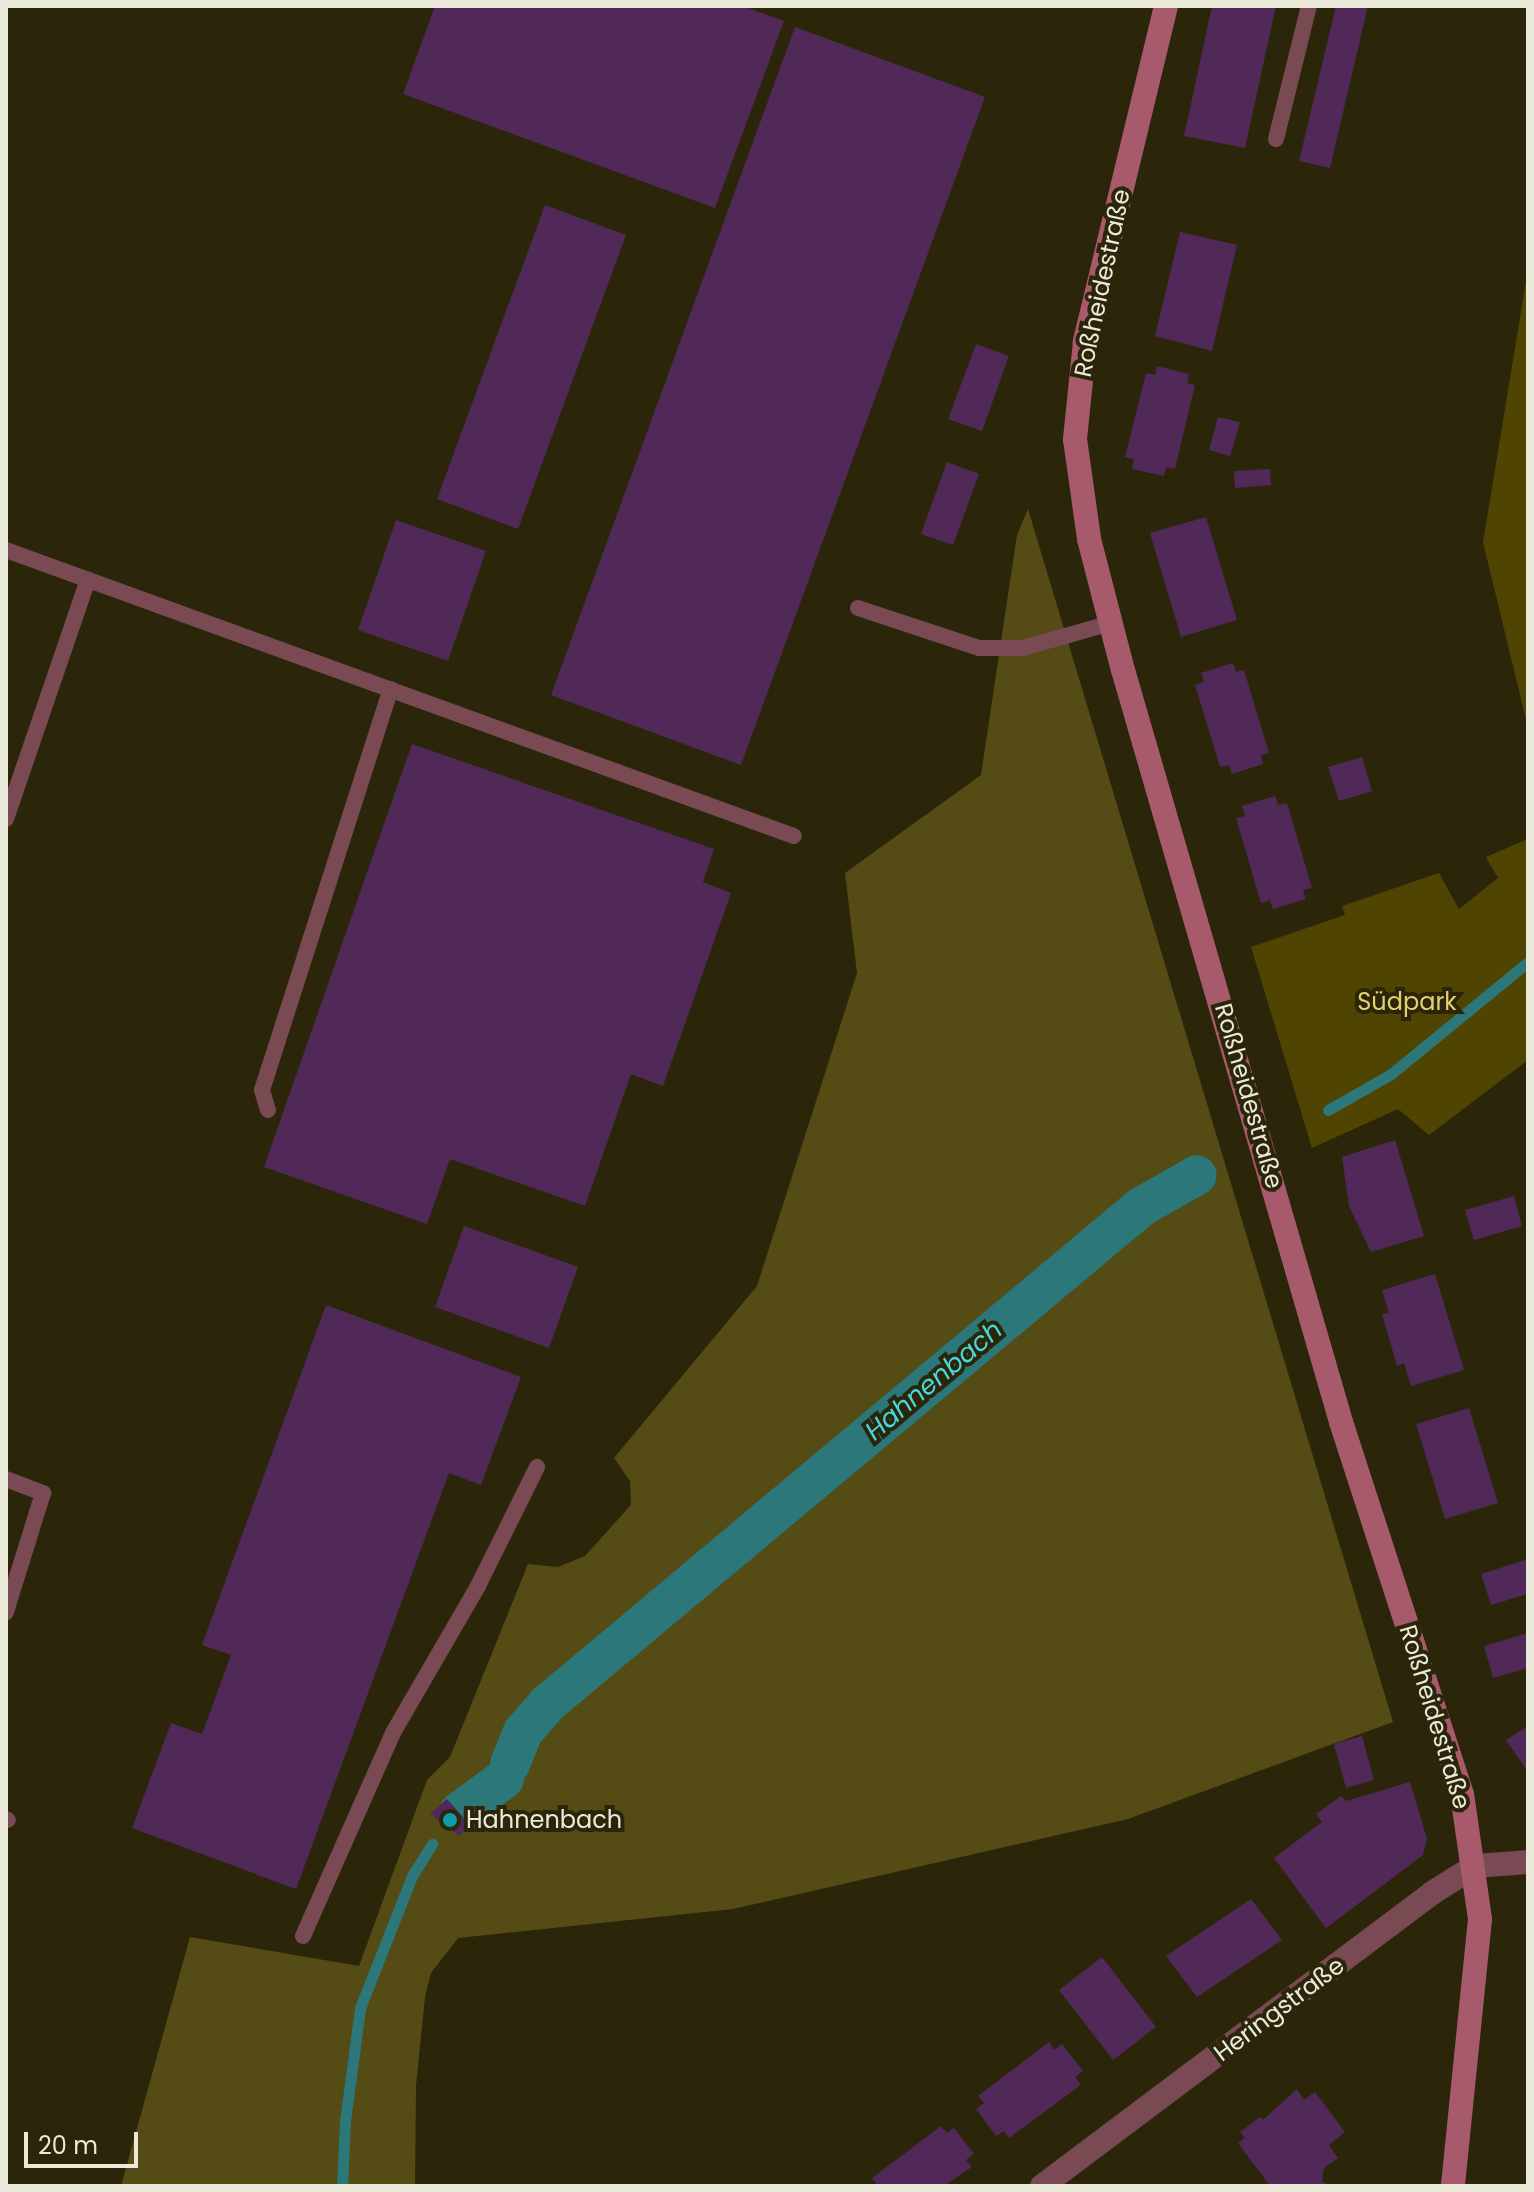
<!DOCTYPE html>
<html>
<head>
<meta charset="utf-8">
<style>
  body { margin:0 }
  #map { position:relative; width:1534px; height:2192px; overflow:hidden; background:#2b260a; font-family:Poppins,sans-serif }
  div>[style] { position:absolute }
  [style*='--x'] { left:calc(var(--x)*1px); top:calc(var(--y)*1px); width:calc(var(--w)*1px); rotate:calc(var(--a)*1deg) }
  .green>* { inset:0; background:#4f4402 }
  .forest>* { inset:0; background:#544b15 }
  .stream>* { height:11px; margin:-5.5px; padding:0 5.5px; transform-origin:5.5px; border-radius:5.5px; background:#2c777a }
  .canal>* { height:40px; margin:-20px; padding:0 20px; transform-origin:20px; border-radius:20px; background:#2c777a }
  .building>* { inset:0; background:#502958 }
  .lane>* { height:16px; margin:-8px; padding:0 8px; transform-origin:8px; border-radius:8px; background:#794954 }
  .street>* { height:24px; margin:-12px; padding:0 12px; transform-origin:12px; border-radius:12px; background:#794954 }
  .secondary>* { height:24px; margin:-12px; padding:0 12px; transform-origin:12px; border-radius:12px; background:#a85a6d }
  .dots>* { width:22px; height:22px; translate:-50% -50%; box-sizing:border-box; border:4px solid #2b260a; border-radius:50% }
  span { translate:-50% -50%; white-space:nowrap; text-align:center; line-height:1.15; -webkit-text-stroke:8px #2b260a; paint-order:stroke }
  .street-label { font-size:24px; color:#ebe9d9 }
  .park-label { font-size:24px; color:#e2d16e }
  .poi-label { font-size:24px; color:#ebe9d9 }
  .left { translate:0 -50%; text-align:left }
  .water-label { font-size:26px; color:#45d8de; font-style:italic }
  .frame { position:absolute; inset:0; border:8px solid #ebe9d9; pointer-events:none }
  .scale { position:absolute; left:24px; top:2132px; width:114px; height:36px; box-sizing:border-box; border:4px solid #ebe9d9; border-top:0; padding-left:10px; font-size:24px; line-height:28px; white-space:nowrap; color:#ebe9d9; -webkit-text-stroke:6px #2b260a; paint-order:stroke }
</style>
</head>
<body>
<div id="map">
  <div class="green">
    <i style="clip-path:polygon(1528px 269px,1528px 728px,1483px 542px)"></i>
    <i style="clip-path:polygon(1528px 839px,1528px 1060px,1429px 1135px,1398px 1109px,1312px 1148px,1251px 947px,1345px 915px,1342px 906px,1439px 873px,1459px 909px,1498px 878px,1486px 857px)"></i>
  </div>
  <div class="forest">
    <i style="clip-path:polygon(1028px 509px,1393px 1722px,1128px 1819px,733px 1909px,458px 1938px,431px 1973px,425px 1997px,416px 2086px,415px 2186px,121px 2186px,190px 1937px,359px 1966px,427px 1780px,450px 1757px,528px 1564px,558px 1567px,585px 1556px,631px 1505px,630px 1481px,614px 1458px,757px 1286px,857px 973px,845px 873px,981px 775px,1017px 535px)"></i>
  </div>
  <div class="stream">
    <i style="--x:1328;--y:1110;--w:73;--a:-29.7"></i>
    <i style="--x:1391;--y:1074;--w:177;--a:-39.3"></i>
    <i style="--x:342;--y:2186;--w:65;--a:-87.4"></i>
    <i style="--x:345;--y:2121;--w:114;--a:-82.4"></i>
    <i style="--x:360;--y:2008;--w:142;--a:-68.5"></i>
    <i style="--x:412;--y:1876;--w:38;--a:-58"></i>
  </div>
  <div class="canal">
    <i style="--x:510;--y:1764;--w:35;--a:-68"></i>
    <i style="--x:523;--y:1732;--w:37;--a:-49"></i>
    <i style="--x:547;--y:1704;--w:774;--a:-39.92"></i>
    <i style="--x:1141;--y:1207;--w:64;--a:-29.7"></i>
    <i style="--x:459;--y:1812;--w:56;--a:-36.3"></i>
  </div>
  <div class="building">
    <i style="clip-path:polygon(435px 6px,743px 6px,784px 21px,715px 208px,403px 94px)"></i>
    <i style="clip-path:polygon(1212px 6px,1276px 6px,1245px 148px,1184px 136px)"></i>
    <i style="clip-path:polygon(1336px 6px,1368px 6px,1330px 168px,1299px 161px)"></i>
    <i style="clip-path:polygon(795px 27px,985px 97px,741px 765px,551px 695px)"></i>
    <i style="clip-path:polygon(545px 205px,626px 235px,518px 529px,437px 499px)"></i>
    <i style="clip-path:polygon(1180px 232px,1237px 245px,1212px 351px,1155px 336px)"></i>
    <i style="clip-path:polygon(976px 344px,1009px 356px,982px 431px,948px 419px)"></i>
    <i style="clip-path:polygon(1157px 366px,1189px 374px,1187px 383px,1195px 385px,1175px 469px,1166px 467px,1164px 476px,1132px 469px,1134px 459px,1125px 457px,1146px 373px,1155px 375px)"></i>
    <i style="clip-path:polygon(1218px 417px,1240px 422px,1230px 456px,1209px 450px)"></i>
    <i style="clip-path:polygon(947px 462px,979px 474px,953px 545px,921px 534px)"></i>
    <i style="clip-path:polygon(1270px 469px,1271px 485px,1235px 488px,1234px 471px)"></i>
    <i style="clip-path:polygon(1206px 517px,1237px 620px,1181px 637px,1150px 533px)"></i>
    <i style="clip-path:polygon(396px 520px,486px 551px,448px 661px,358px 630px)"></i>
    <i style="clip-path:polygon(1233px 663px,1236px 672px,1244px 670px,1269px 753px,1261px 755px,1263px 764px,1232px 774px,1229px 765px,1220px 767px,1195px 685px,1204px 682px,1201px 673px)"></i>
    <i style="clip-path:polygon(412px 744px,714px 849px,703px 882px,731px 893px,663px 1086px,631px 1074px,585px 1206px,450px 1159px,427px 1224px,264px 1167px)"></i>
    <i style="clip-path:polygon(1362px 757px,1372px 791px,1339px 801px,1328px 767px)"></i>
    <i style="clip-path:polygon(1275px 796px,1278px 805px,1287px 803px,1312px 888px,1303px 890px,1306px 899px,1273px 909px,1270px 900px,1261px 903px,1236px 818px,1245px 816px,1242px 806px)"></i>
    <i style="clip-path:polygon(1395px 1140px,1424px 1236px,1371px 1252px,1349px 1206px,1342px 1157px)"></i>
    <i style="clip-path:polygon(1514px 1196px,1522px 1226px,1474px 1240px,1465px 1210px)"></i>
    <i style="clip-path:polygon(464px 1226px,578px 1267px,549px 1348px,435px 1307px)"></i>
    <i style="clip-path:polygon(1435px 1274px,1464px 1370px,1411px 1386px,1404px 1363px,1397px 1366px,1382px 1314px,1389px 1313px,1382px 1290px)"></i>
    <i style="clip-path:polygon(326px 1305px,521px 1377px,481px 1485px,449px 1473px,296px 1889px,132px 1828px,171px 1723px,202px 1734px,231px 1655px,202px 1645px)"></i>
    <i style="clip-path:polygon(1469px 1408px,1498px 1503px,1445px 1519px,1416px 1424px)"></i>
    <i style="clip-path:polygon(1528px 1559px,1528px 1594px,1491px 1605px,1481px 1574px)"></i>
    <i style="clip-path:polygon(1528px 1633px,1528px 1668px,1493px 1678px,1484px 1646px)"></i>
    <i style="clip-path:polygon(1528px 1726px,1528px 1772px,1506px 1740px)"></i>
    <i style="clip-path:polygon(1362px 1736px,1374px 1780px,1346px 1788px,1334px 1744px)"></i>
    <i style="clip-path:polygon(1410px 1782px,1427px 1839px,1423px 1855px,1326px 1928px,1274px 1858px,1322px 1822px,1316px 1814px,1341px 1796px,1346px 1801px)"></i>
    <i style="clip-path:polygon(447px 1799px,470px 1825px,459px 1836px,430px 1814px)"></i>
    <i style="clip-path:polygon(1251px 1899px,1282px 1940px,1197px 1997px,1166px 1956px)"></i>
    <i style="clip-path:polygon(1102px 1957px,1156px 2027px,1113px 2060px,1059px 1990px)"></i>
    <i style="clip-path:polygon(1049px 2042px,1054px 2050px,1062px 2044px,1083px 2071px,1075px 2077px,1081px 2085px,1009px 2138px,1004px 2131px,996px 2136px,976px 2109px,984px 2103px,978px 2096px)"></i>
    <i style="clip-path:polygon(1297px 2089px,1304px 2100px,1315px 2092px,1345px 2132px,1329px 2145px,1338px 2158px,1324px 2168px,1322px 2182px,1334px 2186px,1270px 2186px,1238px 2143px,1245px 2138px,1240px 2132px,1260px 2117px,1263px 2120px)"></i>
    <i style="clip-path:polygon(941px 2126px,947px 2133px,954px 2128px,974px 2154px,966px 2160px,972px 2167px,944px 2186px,878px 2186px,872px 2178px)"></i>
  </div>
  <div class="lane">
    <i style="--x:1276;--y:139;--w:137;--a:-76.1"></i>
    <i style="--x:6;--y:550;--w:838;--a:19.95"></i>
    <i style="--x:858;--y:608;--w:127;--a:18.3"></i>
    <i style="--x:979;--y:648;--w:44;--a:0"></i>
    <i style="--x:1023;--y:648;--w:91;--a:-15.9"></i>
    <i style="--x:6;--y:819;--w:253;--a:-71.1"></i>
    <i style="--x:268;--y:1110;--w:21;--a:-107"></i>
    <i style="--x:262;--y:1090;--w:421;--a:-72.2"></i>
    <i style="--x:6;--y:1479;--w:40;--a:21"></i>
    <i style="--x:43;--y:1493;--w:125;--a:107.3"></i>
    <i style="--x:6;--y:1819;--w:2;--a:27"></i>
    <i style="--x:303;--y:1936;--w:224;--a:-66.1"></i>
    <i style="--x:394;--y:1731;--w:168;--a:-59.9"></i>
    <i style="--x:478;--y:1586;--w:133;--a:-63.6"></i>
  </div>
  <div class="street">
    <i style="--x:1042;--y:2186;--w:488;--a:-36.9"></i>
    <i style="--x:1432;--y:1893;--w:51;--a:-32.1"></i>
    <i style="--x:1475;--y:1866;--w:53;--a:-4.3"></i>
  </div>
  <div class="secondary">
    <i style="--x:1166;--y:6;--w:346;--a:103.6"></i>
    <i style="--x:1085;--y:342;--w:98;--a:95.9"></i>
    <i style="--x:1075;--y:439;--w:101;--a:82"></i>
    <i style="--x:1089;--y:539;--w:135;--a:75.5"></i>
    <i style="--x:1123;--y:670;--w:783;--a:73.83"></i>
    <i style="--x:1341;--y:1422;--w:391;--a:72"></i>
    <i style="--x:1462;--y:1794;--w:126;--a:81.8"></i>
    <i style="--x:1480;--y:1919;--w:268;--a:95.8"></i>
  </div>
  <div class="dots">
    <i style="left:450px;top:1820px;background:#0f9aa8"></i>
  </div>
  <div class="street-label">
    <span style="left:1102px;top:283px;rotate:-78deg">Roßheidestraße</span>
    <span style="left:1249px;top:1096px;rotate:74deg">Roßheidestraße</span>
    <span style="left:1435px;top:1717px;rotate:73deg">Roßheidestraße</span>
    <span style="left:1279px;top:2009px;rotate:-37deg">Heringstraße</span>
  </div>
  <div class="park-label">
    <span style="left:1407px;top:1002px">Südpark</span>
  </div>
  <div class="poi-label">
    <span class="left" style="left:466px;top:1820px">Hahnenbach</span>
  </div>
  <div class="water-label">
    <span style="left:934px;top:1381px;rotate:-40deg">Hahnenbach</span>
  </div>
  <div class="frame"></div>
  <div class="scale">20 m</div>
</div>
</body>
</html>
